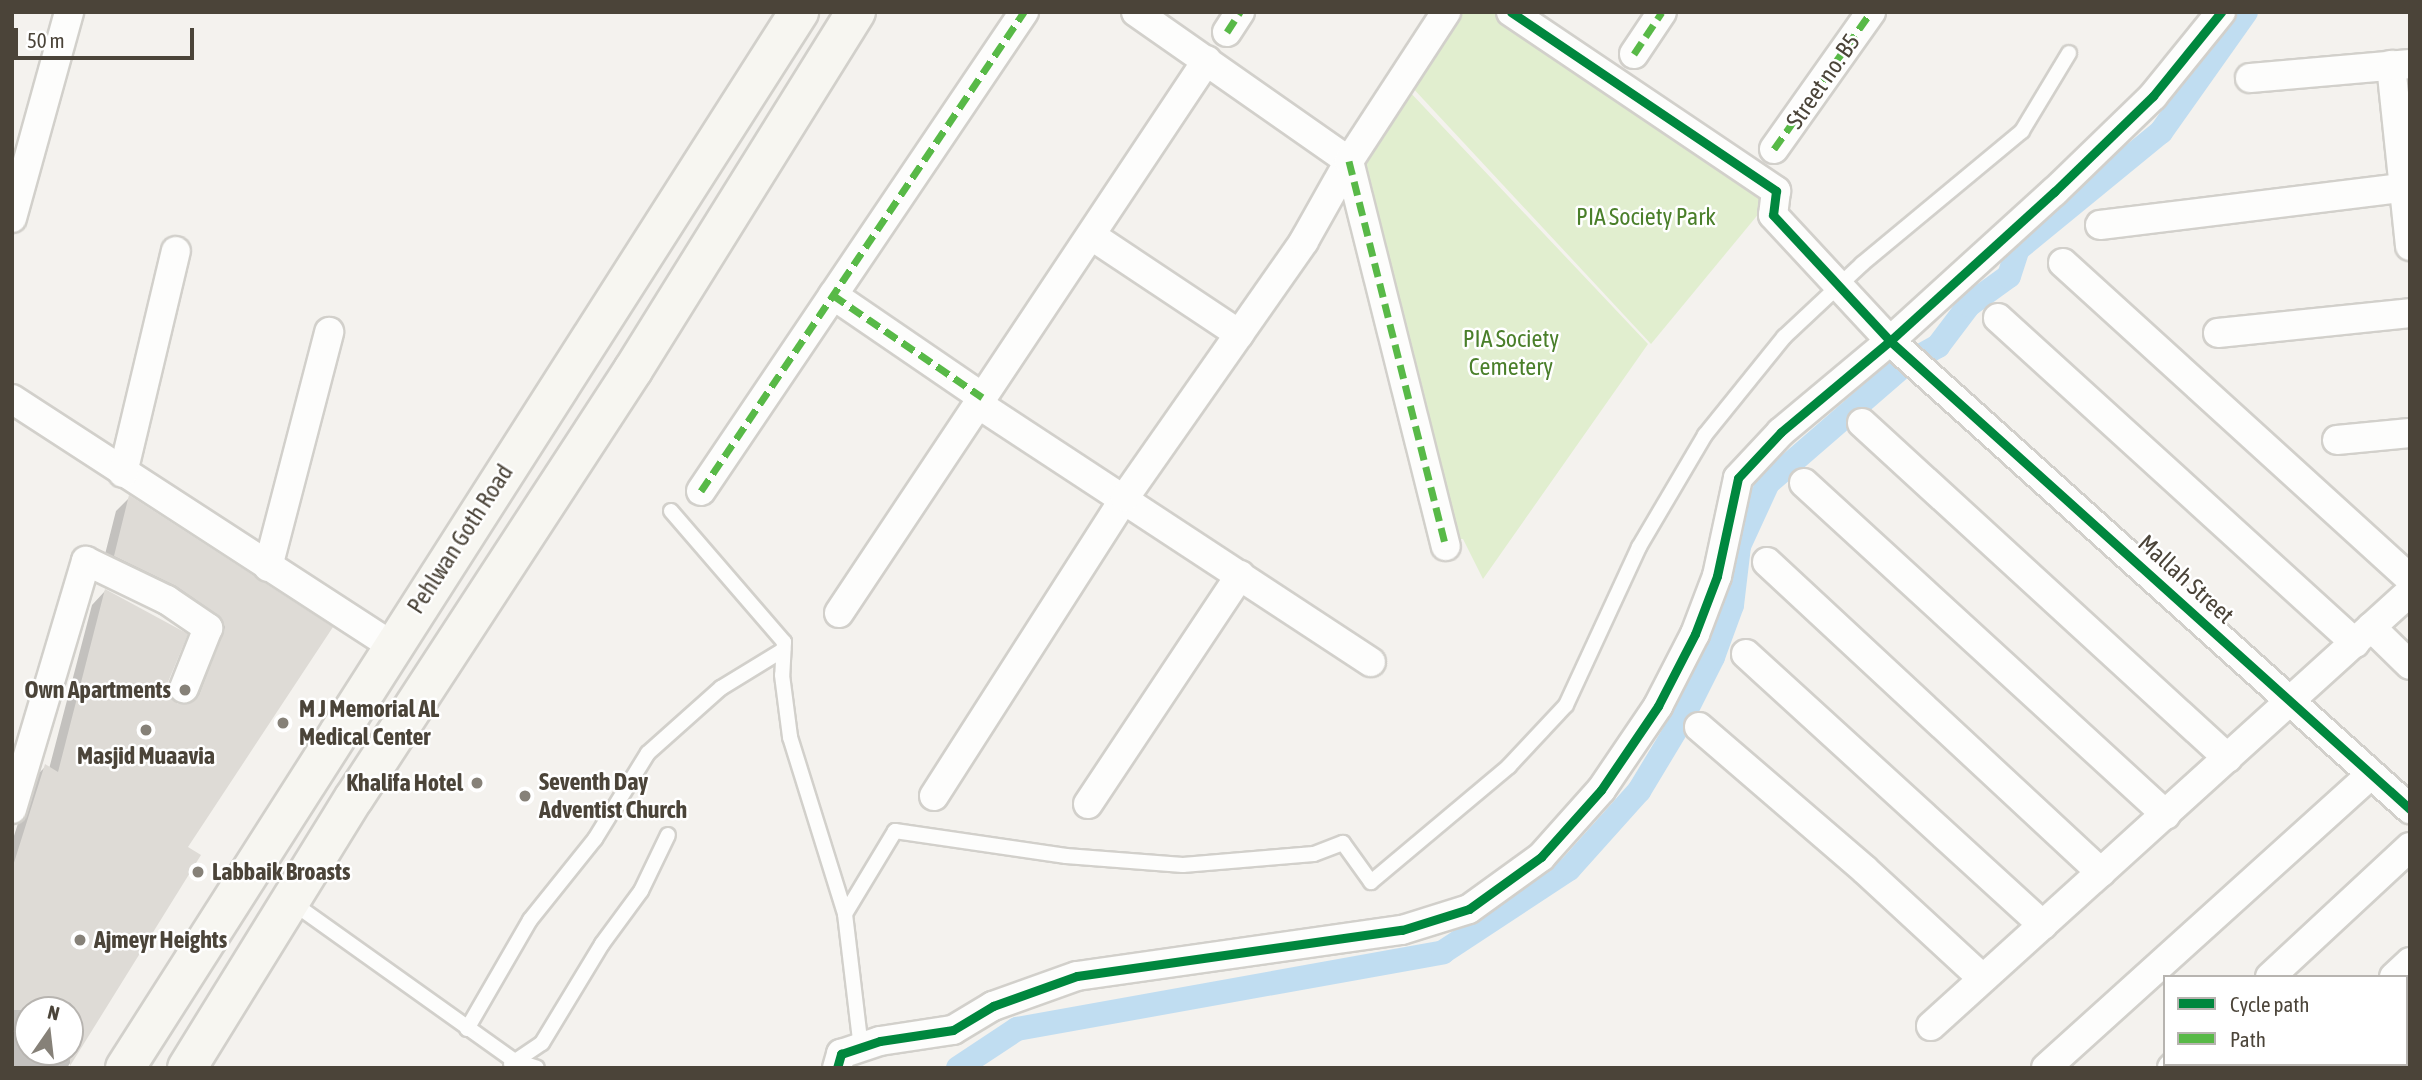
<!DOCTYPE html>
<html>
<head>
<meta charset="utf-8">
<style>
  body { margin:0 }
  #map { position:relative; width:2422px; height:1080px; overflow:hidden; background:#f4f2ee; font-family:"Asap Condensed",sans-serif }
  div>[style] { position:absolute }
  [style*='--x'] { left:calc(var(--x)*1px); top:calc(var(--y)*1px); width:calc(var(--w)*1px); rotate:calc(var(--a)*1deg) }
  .green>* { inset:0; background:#e1eecf }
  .shadow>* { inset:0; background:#0003 }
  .canal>* { height:24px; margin:-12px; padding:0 12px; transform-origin:12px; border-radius:12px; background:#c0ddf1 }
  .building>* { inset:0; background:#dedbd6 }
  .roads { filter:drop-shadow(2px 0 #d2d0cb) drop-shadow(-2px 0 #d2d0cb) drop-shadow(0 2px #d2d0cb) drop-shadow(0 -2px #d2d0cb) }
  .lane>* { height:14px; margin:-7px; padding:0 7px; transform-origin:7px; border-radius:7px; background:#fdfdfc }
  .street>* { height:28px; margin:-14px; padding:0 14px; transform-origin:14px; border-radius:14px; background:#fdfdfc }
  .secondary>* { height:38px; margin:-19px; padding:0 19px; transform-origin:19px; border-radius:19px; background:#f7f6f1 }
  .quiet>* { height:7px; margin-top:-3.5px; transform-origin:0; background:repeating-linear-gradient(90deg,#58b947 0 14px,transparent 0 21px) }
  .cycleway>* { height:9px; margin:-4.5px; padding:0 4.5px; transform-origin:4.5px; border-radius:4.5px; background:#00873e }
  .dots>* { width:19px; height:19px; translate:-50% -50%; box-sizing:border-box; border:4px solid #fff; border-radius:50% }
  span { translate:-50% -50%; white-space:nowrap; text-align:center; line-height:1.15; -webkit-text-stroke:5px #fff; paint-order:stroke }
  .street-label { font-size:24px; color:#4b4439 }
  .park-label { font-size:24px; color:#4a7f2a }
  .poi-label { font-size:24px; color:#4b4439; font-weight:700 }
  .right { translate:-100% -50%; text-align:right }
  .left { translate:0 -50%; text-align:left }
  .frame { position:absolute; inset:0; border:14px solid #4b4439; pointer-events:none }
  .legend { position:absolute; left:2163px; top:975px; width:245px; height:91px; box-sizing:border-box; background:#fff; border:2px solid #b7b4b0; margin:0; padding:9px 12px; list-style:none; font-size:21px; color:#4b4439 }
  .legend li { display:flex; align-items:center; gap:14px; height:35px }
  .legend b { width:35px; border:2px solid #b7b4b0 }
  .north { position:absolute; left:14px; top:996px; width:70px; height:70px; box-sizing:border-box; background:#fff; border:2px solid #b7b4b0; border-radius:50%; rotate:14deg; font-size:19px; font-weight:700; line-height:28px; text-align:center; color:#4b4439 }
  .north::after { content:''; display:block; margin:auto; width:24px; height:32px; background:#868178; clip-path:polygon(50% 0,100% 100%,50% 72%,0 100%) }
  .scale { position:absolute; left:14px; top:28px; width:180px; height:32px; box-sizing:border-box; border:4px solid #4b4439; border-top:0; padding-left:9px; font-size:21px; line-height:24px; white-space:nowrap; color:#4b4439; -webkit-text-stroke:5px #fff; paint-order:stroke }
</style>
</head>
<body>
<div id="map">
  <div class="green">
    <i style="clip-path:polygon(1459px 12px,1495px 12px,1770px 200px,1651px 344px,1410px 85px)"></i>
    <i style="clip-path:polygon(1408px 90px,1648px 344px,1483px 579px,1463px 539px,1453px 539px,1350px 160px)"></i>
  </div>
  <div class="shadow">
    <i style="clip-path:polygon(evenodd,130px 497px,330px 628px,186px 848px,199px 856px,67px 1068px,12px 1068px,12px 842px,32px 780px,45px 767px,49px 769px,92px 605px,105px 591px,167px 682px,169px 699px,178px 705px,188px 704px,210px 649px,204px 628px,101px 570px,116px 511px,130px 497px,28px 1010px,70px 1010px,70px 1052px,28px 1052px,28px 1010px)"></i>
  </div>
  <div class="canal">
    <i style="--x:958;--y:1068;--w:71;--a:-33.5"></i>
    <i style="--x:1017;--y:1029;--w:433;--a:-10.2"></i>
    <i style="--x:1443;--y:952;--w:151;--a:-33.4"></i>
    <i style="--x:1569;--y:869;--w:105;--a:-48.1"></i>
    <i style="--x:1639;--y:791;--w:79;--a:-58.9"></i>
    <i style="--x:1680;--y:723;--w:74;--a:-63.4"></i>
    <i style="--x:1713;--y:657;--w:55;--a:-69.9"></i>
    <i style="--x:1732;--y:605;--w:59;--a:-83.2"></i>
    <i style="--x:1739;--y:546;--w:69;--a:-65.3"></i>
    <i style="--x:1768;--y:483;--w:180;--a:-40.9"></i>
    <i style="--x:1904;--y:365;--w:39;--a:-29"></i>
    <i style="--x:1938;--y:346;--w:51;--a:-52.9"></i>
    <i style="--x:1969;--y:305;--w:49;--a:-35.9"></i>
    <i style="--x:2009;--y:276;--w:28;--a:-72"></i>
    <i style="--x:2018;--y:249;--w:185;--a:-39.3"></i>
    <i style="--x:2161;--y:132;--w:147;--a:-54.7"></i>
  </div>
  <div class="building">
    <i style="clip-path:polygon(129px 495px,333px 627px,188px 847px,201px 855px,70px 1066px,70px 1010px,12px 1010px,12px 869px,45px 764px,58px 772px,105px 589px,188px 634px,168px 682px,171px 698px,178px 704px,194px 701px,199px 695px,225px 627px,218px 615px,176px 586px,114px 556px)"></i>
  </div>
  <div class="roads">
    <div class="lane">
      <i style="--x:671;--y:511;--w:173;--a:49.2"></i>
      <i style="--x:784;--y:642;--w:33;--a:93"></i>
      <i style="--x:782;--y:675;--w:63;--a:82.6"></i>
      <i style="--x:790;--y:737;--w:185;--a:72.7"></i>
      <i style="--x:845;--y:914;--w:135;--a:83.2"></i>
      <i style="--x:293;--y:903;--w:270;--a:35.5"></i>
      <i style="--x:513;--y:1060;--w:25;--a:18"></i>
      <i style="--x:845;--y:914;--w:97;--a:-58.9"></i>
      <i style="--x:895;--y:831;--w:173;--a:8.3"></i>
      <i style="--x:1066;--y:856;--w:117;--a:4.4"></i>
      <i style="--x:1183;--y:865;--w:131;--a:-4.8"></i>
      <i style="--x:1314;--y:854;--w:31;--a:-21"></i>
      <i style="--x:1343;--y:843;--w:48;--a:54.3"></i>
      <i style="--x:1371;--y:882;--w:180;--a:-40"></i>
      <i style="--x:1509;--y:766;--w:83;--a:-46.9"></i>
      <i style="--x:1566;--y:705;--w:174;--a:-65.2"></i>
      <i style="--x:1639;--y:547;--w:130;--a:-59.5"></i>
      <i style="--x:1705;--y:435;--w:126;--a:-51.1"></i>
      <i style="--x:1784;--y:337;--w:107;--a:-43.1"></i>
      <i style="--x:1862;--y:264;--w:208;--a:-39.7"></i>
      <i style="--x:2022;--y:131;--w:91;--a:-58.9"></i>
      <i style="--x:467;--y:1029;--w:126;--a:-60"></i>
      <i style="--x:530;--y:920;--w:104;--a:-51.3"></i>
      <i style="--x:595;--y:839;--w:101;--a:-58.4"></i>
      <i style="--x:648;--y:753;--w:98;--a:-41.7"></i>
      <i style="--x:721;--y:688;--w:73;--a:-31.5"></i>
      <i style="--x:511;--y:1064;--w:37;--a:-34"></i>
      <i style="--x:542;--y:1043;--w:116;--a:-58.8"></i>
      <i style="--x:602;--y:944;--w:66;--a:-53.7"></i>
      <i style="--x:641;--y:891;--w:62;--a:-64.3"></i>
    </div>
    <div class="street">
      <i style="--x:1136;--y:12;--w:260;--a:35"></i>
      <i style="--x:1511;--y:12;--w:320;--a:34"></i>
      <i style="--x:1776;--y:191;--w:24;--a:97"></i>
      <i style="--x:1773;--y:215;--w:172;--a:47.1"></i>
      <i style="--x:1890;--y:341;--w:700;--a:41.99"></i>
      <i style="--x:1227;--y:32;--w:24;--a:-57"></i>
      <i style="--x:1634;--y:54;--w:50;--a:-56.3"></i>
      <i style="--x:2391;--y:65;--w:182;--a:84"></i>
      <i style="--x:2250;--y:78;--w:161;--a:-5"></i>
      <i style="--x:1774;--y:149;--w:168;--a:-54.7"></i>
      <i style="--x:1349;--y:161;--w:397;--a:75.9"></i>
      <i style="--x:12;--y:218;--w:214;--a:-74.5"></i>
      <i style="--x:2100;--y:225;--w:312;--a:-7"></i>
      <i style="--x:1092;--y:236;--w:177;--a:33.7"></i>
      <i style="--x:2063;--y:263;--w:469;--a:42.3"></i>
      <i style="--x:833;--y:295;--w:181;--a:34.4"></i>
      <i style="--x:1998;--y:318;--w:483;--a:42.3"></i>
      <i style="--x:2218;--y:333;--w:193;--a:-5.9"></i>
      <i style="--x:12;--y:399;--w:452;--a:33"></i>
      <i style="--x:978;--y:404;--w:470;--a:33.3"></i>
      <i style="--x:1862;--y:423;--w:496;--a:42.5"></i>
      <i style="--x:2337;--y:440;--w:73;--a:-5.5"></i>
      <i style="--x:123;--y:473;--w:228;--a:-76.6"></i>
      <i style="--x:1804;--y:483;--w:491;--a:42.5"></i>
      <i style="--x:701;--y:491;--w:578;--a:-56.01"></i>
      <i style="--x:1767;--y:562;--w:456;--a:42.9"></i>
      <i style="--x:268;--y:567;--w:243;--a:-75.4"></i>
      <i style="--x:839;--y:613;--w:664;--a:-56.36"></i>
      <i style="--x:2371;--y:627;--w:54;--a:44.3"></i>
      <i style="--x:1746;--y:654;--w:402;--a:42.4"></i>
      <i style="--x:1699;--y:727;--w:219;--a:40.7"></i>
      <i style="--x:1865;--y:870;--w:158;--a:42.7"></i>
      <i style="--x:934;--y:796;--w:355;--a:-57.4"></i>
      <i style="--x:1125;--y:497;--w:312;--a:-55"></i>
      <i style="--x:1304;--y:241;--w:92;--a:-60.6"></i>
      <i style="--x:1349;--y:161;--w:178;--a:-56.9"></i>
      <i style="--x:1088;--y:804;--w:275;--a:-56.4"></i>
      <i style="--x:12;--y:809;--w:259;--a:-73.4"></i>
      <i style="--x:86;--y:561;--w:90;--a:25.7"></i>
      <i style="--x:167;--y:600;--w:50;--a:34.3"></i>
      <i style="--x:208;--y:628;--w:65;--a:111.8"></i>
      <i style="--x:2270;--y:977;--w:191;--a:-42.9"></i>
      <i style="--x:2394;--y:977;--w:22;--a:-43"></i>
      <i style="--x:1931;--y:1026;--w:646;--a:-42.18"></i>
      <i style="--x:2223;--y:1064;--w:6;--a:45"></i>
      <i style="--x:837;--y:1068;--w:15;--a:-74"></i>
      <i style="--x:841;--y:1054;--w:41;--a:-18.4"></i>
      <i style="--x:880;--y:1041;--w:74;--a:-8.6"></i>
      <i style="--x:953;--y:1030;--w:47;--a:-31"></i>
      <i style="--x:993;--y:1006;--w:89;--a:-19.7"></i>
      <i style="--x:1077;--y:976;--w:328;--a:-8.1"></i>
      <i style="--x:1402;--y:930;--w:70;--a:-17.4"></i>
      <i style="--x:1469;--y:909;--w:89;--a:-35.8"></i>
      <i style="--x:1541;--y:857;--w:90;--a:-48.2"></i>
      <i style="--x:1601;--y:790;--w:102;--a:-55.8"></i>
      <i style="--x:1658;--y:706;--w:81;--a:-62.8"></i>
      <i style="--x:1695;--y:634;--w:62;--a:-69.2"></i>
      <i style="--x:1717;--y:576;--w:100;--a:-77.9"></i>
      <i style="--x:1738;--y:478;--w:63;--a:-46.9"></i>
      <i style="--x:1781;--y:432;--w:142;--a:-39.9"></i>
      <i style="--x:1890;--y:341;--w:222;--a:-42.3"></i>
      <i style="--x:2054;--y:192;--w:138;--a:-44.1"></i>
      <i style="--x:2153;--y:96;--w:108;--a:-51"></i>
      <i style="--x:2046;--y:1068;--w:438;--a:-42.1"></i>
      <i style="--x:2172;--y:1068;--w:6;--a:-45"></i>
      <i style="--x:2299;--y:1068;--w:6;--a:-45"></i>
    </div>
    <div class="secondary">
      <i style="--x:125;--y:1068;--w:1253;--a:-57.45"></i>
      <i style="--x:187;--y:1068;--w:317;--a:-58.3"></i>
      <i style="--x:354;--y:798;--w:511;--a:-56.9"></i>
      <i style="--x:633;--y:370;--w:422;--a:-58.1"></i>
    </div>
  </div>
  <div class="quiet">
    <i style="--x:1227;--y:32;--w:24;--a:-57"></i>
    <i style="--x:1634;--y:54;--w:50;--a:-56.3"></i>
    <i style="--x:1774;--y:149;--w:168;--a:-54.7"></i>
    <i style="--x:1349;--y:161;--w:397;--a:75.9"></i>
    <i style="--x:833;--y:295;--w:181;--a:34.4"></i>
    <i style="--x:701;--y:491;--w:578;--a:-56.01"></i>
  </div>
  <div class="cycleway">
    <i style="--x:1511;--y:12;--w:320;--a:34"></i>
    <i style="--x:1776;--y:191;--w:24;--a:97"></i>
    <i style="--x:1773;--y:215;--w:172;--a:47.1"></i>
    <i style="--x:1890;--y:341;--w:700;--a:41.99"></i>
    <i style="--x:837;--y:1068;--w:15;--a:-74"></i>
    <i style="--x:841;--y:1054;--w:41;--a:-18.4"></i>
    <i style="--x:880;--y:1041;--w:74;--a:-8.6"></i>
    <i style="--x:953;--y:1030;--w:47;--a:-31"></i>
    <i style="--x:993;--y:1006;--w:89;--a:-19.7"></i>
    <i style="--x:1077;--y:976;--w:328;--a:-8.1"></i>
    <i style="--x:1402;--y:930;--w:70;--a:-17.4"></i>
    <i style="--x:1469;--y:909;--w:89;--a:-35.8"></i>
    <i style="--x:1541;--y:857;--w:90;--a:-48.2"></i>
    <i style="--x:1601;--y:790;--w:102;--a:-55.8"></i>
    <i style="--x:1658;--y:706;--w:81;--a:-62.8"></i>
    <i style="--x:1695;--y:634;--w:62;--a:-69.2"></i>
    <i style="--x:1717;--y:576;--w:100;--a:-77.9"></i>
    <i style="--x:1738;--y:478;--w:63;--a:-46.9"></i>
    <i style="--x:1781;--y:432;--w:142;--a:-39.9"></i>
    <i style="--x:1890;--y:341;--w:222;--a:-42.3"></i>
    <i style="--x:2054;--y:192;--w:138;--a:-44.1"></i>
    <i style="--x:2153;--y:96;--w:108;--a:-51"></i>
  </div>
  <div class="dots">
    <i style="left:185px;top:690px;background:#868178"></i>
    <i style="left:283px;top:723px;background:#868178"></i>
    <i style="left:146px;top:730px;background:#868178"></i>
    <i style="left:477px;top:783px;background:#868178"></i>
    <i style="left:525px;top:796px;background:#868178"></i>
    <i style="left:198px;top:872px;background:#868178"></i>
    <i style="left:80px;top:940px;background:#868178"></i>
  </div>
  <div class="street-label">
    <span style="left:1823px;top:81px;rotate:-55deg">Street no. B5</span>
    <span style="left:460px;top:539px;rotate:-57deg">Pehlwan Goth Road</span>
    <span style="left:2186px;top:579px;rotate:42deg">Mallah Street</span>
  </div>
  <div class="park-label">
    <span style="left:1646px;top:217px">PIA Society Park</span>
    <span style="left:1511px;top:353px">PIA Society<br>Cemetery</span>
  </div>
  <div class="poi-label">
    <span class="right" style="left:171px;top:690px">Own Apartments</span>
    <span class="left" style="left:299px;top:723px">M J Memorial AL<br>Medical Center</span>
    <span style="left:146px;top:756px">Masjid Muaavia</span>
    <span class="left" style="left:539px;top:796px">Seventh Day<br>Adventist Church</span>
    <span class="right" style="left:463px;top:783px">Khalifa Hotel</span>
    <span class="left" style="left:212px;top:872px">Labbaik Broasts</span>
    <span class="left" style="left:94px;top:940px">Ajmeyr Heights</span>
  </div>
  <div class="frame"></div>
  <ul class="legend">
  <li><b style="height:9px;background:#00873e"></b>Cycle path</li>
  <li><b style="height:9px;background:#58b947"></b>Path</li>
  </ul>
  <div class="north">N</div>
  <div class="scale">50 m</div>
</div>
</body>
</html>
